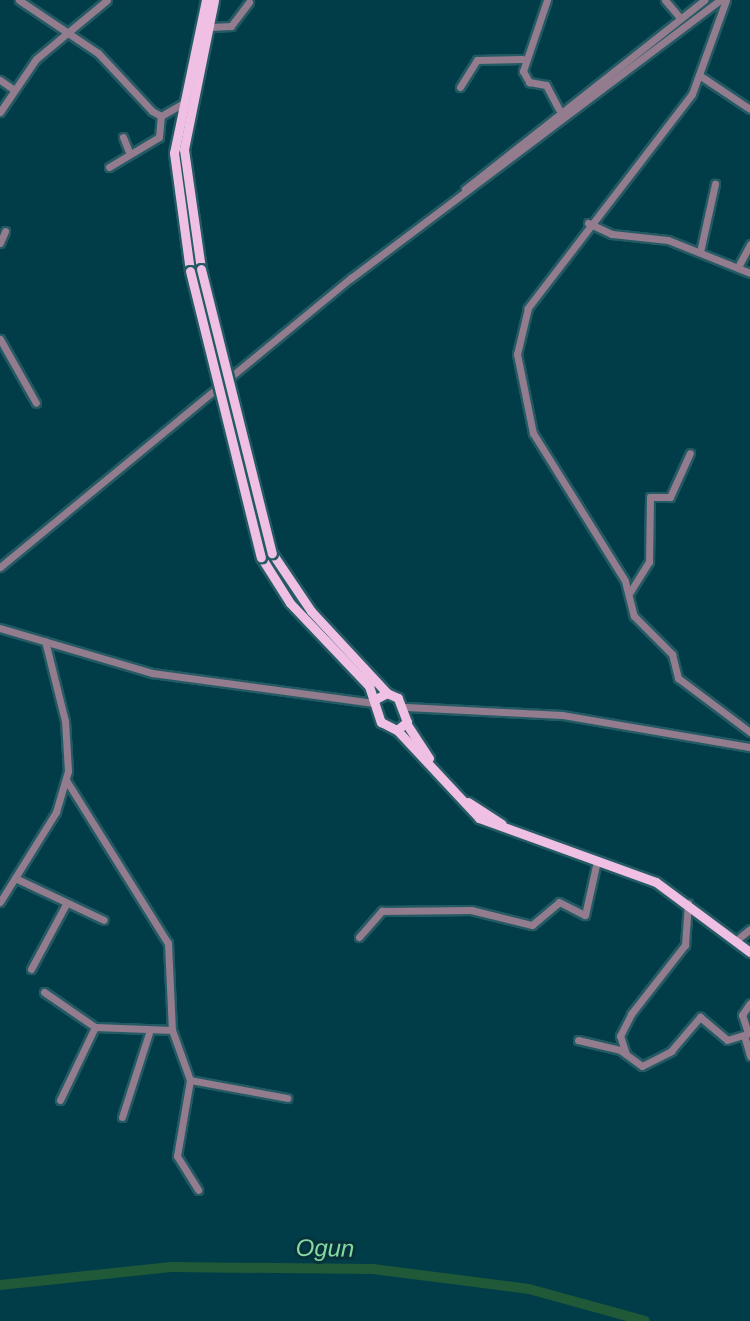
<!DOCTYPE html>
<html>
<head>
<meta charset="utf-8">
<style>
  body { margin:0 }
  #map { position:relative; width:750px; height:1321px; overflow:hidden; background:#013d48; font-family:Helvetica,sans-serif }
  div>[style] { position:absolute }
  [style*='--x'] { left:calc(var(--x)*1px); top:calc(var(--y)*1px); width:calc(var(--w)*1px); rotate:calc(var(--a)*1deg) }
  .river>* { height:10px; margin:-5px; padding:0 5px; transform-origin:5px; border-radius:5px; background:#205938 }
  .roads { filter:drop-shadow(2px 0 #245a64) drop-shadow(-2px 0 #245a64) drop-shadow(0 2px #245a64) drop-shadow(0 -2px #245a64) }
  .minor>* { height:7px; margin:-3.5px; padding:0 3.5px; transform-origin:3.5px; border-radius:3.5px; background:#927c8d }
  .major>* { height:9px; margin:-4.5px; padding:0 4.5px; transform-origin:4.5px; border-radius:4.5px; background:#efc0e3 }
  .bridges { filter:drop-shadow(2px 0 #245a64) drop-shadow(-2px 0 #245a64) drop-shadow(0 2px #245a64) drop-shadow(0 -2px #245a64) }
  .major-bridge>* { height:9px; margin:-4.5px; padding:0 4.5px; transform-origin:4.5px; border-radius:4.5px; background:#efc0e3 }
  span { translate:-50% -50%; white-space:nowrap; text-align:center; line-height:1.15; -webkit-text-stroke:6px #08323a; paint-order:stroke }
  .water-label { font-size:24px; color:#85d8a3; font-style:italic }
</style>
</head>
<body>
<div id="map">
  <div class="river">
    <i style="--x:0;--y:1285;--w:172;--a:-6"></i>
    <i style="--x:171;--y:1267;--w:202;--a:0.6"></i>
    <i style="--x:373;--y:1269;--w:157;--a:7.3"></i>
    <i style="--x:529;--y:1289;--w:120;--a:15.4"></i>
  </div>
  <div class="roads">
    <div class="minor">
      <i style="--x:19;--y:0;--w:95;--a:33.9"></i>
      <i style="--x:98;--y:53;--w:79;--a:47"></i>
      <i style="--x:152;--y:111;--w:10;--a:29"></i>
      <i style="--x:161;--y:116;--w:28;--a:-30"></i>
      <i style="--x:547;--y:0;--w:75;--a:108.7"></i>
      <i style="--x:523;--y:71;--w:13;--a:61"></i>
      <i style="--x:529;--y:82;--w:17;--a:10"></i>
      <i style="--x:546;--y:85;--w:27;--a:62"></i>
      <i style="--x:665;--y:0;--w:23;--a:50"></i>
      <i style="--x:726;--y:0;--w:100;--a:109.9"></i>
      <i style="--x:692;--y:94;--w:270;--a:127.5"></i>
      <i style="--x:528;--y:308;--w:47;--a:103.4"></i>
      <i style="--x:517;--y:354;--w:81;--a:78.6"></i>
      <i style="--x:533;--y:433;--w:174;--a:58.1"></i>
      <i style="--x:625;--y:581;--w:36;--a:76"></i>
      <i style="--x:634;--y:616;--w:54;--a:45"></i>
      <i style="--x:672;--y:654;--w:25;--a:76"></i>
      <i style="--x:678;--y:678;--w:90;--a:36.9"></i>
      <i style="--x:210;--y:27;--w:21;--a:-3"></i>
      <i style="--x:231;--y:26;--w:30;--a:-53"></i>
      <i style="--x:699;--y:75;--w:61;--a:33.7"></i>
      <i style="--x:0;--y:80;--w:16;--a:35"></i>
      <i style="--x:460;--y:87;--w:32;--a:-58"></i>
      <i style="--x:477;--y:60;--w:45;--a:-1.3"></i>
      <i style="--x:0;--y:112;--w:64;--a:-55.8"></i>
      <i style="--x:36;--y:59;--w:92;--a:-39.7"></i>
      <i style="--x:123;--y:137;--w:16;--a:68"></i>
      <i style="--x:109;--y:167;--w:58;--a:-31"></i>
      <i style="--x:159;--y:137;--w:21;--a:-85"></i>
      <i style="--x:465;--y:189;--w:305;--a:-38.3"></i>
      <i style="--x:588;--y:223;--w:26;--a:25"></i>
      <i style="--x:612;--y:234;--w:56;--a:6.1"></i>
      <i style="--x:668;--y:240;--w:88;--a:21.9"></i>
      <i style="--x:0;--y:243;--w:13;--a:-67"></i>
      <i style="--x:700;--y:252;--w:70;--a:-77.6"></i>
      <i style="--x:738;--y:267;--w:26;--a:-62"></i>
      <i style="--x:0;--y:339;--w:73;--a:60.6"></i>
      <i style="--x:0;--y:567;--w:455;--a:-39.5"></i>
      <i style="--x:351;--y:278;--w:462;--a:-37"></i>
      <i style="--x:630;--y:592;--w:36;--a:-58"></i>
      <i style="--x:649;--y:562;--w:65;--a:-89.1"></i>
      <i style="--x:650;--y:497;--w:20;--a:0"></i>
      <i style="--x:670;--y:497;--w:48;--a:-65.6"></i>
      <i style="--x:0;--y:628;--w:159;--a:16.5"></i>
      <i style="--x:152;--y:673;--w:224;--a:7.7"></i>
      <i style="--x:406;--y:707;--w:156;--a:2.9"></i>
      <i style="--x:562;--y:715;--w:191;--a:9.7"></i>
      <i style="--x:66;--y:780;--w:192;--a:58"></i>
      <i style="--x:168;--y:943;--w:87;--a:87.4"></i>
      <i style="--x:172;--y:1030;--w:53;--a:70.2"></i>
      <i style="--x:190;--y:1080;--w:77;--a:99.7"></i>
      <i style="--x:177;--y:1156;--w:40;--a:58"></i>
      <i style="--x:15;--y:878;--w:98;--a:25.3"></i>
      <i style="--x:0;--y:902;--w:106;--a:-58.1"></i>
      <i style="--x:56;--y:812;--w:43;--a:-73.7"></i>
      <i style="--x:68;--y:771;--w:50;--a:-93.4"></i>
      <i style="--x:65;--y:721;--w:82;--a:-104"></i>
      <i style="--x:359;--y:937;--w:35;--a:-49"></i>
      <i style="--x:382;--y:911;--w:89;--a:-0.6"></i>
      <i style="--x:471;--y:910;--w:63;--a:13.8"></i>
      <i style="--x:532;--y:925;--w:35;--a:-40"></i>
      <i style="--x:559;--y:902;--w:29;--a:27"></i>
      <i style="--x:585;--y:915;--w:55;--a:-77.5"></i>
      <i style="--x:739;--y:938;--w:14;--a:-39"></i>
      <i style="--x:31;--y:969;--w:74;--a:-61.7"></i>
      <i style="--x:44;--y:992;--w:62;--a:34.5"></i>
      <i style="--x:95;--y:1027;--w:77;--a:2.2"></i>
      <i style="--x:748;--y:1033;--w:19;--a:-108"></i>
      <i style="--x:742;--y:1015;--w:14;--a:-56"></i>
      <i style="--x:744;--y:1035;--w:22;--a:74"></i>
      <i style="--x:578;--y:1040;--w:43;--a:13.4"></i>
      <i style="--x:620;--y:1050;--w:27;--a:36"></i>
      <i style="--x:642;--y:1066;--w:33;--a:-27"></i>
      <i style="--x:671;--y:1051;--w:45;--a:-49.5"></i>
      <i style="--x:700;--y:1017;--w:35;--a:40"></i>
      <i style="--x:727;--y:1040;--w:24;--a:-17"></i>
      <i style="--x:626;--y:1054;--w:19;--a:-108"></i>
      <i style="--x:620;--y:1036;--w:25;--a:-63"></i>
      <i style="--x:631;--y:1014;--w:88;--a:-52"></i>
      <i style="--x:685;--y:945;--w:42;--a:-85.9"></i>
      <i style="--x:190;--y:1080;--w:99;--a:10.5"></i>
      <i style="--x:60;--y:1100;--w:81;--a:-64.4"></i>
      <i style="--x:122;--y:1117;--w:88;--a:-72.2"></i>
    </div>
    <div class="major">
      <i style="--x:201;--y:269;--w:121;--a:-98.1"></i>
      <i style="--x:184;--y:149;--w:152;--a:-78.6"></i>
      <i style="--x:190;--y:271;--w:119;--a:-97.7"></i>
      <i style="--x:174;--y:153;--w:156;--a:-78.2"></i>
      <i style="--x:272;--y:553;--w:70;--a:56.1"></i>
      <i style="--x:311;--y:611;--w:112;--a:47.2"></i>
      <i style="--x:261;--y:557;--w:54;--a:57.8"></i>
      <i style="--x:290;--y:603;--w:115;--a:46.4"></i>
      <i style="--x:369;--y:686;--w:38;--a:72"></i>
      <i style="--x:381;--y:722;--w:18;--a:27"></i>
      <i style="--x:397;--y:730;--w:13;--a:-39"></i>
      <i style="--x:407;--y:722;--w:26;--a:-111"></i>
      <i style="--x:398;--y:698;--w:12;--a:-156"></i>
      <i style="--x:387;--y:693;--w:15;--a:152"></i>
      <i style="--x:406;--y:723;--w:42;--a:56.7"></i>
      <i style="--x:397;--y:730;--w:120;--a:47"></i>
      <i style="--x:479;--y:818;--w:188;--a:19.9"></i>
      <i style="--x:656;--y:882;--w:117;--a:36.7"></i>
      <i style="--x:468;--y:802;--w:40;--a:32.9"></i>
    </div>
  </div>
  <div class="bridges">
    <div class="major-bridge">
      <i style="--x:201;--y:269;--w:293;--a:76"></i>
      <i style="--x:190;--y:271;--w:295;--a:76.1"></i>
    </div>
  </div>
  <div class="water-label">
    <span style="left:325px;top:1248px;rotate:1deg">Ogun</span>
  </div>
</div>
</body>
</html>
